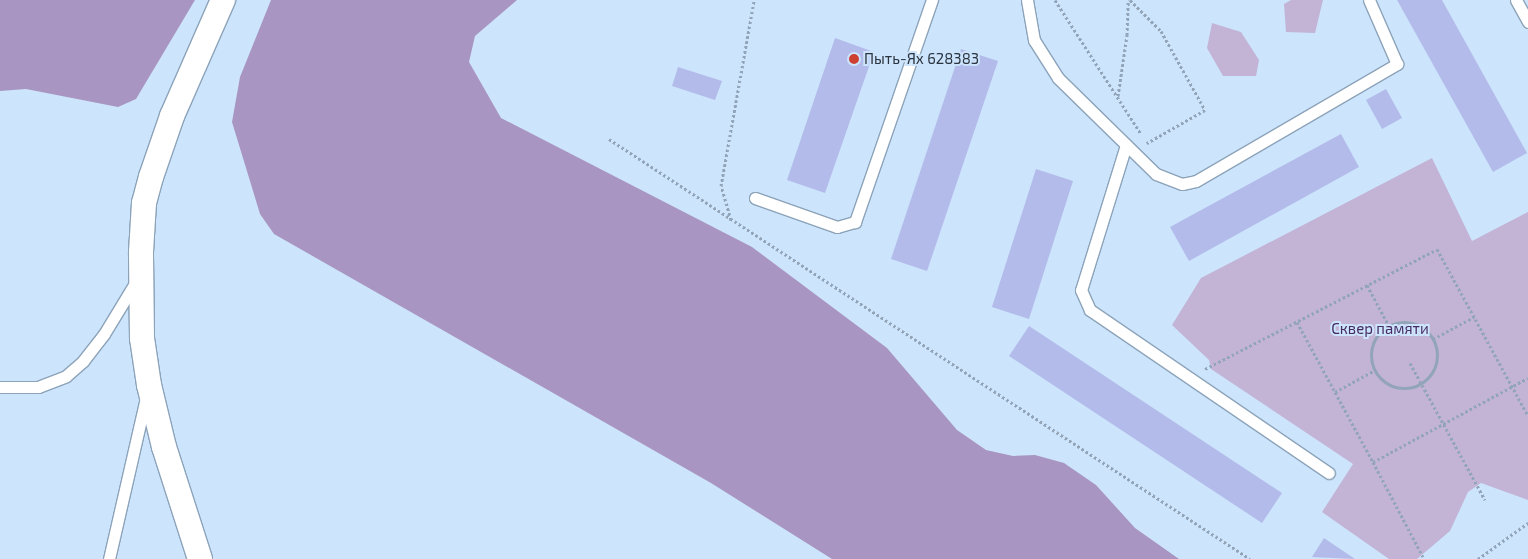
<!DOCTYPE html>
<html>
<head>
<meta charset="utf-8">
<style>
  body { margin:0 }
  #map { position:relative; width:1528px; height:559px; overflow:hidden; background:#cce4fc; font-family:"Exo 2",sans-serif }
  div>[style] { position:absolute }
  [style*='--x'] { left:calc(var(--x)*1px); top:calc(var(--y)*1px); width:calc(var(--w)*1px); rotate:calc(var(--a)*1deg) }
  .green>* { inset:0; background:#c3b4d6 }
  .forest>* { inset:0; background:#a995c1 }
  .building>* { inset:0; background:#b3bbea }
  .path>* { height:3px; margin-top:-1.5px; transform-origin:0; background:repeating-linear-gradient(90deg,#92a4b7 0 2.5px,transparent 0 5px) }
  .path>.ring { margin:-1.5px; padding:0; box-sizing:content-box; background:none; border:3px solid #92a4b7; border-radius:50% }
  .roads { filter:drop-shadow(1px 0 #8ca3b9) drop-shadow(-1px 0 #8ca3b9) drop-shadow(0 1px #8ca3b9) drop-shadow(0 -1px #8ca3b9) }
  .service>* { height:11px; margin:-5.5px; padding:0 5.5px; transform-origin:5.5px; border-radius:5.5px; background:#fff }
  .minor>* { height:24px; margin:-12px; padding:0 12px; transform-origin:12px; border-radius:12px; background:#fff }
  .dots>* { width:14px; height:14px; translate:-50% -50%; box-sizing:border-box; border:2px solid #cce4fc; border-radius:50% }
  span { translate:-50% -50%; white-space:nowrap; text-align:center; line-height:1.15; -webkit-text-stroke:4px #cce4fc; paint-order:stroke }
  .poi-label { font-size:15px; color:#2c353f }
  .left { translate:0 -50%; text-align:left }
  .park-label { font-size:15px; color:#462b62 }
</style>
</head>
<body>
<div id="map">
  <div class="green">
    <i style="clip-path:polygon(1291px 0,1323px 0,1315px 33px,1286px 32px,1284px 4px)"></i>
    <i style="clip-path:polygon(1212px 23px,1241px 32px,1259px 60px,1256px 76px,1223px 76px,1207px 48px)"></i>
    <i style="clip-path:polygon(1432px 158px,1472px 241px,1528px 212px,1528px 500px,1481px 483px,1468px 492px,1450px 531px,1417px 559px,1389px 559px,1322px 512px,1353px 464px,1211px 369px,1209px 360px,1172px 325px,1201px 278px)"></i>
  </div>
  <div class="forest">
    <i style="clip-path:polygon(0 0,195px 0,136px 99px,118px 107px,26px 89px,0 91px)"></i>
    <i style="clip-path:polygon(271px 0,517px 0,475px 36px,469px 62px,501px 118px,752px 247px,887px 348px,957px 430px,986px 450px,1013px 456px,1035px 455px,1064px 463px,1096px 485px,1135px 528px,1179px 559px,832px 559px,711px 483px,274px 234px,260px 214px,232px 122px,240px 77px)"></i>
  </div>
  <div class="building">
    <i style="clip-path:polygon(1397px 0,1442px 0,1527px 153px,1493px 172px)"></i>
    <i style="clip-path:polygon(835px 38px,874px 52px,825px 193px,787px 180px)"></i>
    <i style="clip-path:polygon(961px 49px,998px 61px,927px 271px,891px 259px)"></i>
    <i style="clip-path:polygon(678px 67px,722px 81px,715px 100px,672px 86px)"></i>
    <i style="clip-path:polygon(1386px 89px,1402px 118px,1382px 129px,1366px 100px)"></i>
    <i style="clip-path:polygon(1341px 134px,1359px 167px,1189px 261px,1170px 227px)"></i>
    <i style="clip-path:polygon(1036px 169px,1073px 181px,1029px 319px,992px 307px)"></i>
    <i style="clip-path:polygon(1029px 326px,1282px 493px,1262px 523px,1009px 356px)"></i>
    <i style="clip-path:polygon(1324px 538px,1355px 559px,1312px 557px)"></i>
  </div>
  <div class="path">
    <i style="--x:1055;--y:0;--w:159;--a:57.3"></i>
    <i style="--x:1130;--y:0;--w:44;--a:45"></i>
    <i style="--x:1161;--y:31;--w:90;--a:60.9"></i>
    <i style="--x:1205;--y:110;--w:67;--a:150.4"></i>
    <i style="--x:1118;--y:96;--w:62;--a:-81.6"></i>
    <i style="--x:1127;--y:35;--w:35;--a:-88"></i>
    <i style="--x:609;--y:139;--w:766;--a:33.23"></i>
    <i style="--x:731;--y:220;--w:35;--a:-106"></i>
    <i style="--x:721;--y:186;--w:189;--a:-79.9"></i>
    <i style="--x:1367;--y:285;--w:47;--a:61.8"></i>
    <i style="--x:1297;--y:322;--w:159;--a:61.5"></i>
    <i style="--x:1373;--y:462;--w:176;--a:-28.5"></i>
    <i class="ring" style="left:1371px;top:322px;width:63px;height:63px"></i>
    <i style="--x:1433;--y:339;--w:47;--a:-28.2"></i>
    <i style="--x:1410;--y:363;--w:156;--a:61.3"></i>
    <i style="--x:1205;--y:369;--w:261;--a:-27.3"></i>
    <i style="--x:1437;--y:249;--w:190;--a:61.4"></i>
    <i style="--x:1335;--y:392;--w:46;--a:-28.8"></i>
    <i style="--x:1373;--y:462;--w:107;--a:62.2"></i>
    <i style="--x:1478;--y:559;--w:62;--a:-35.8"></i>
  </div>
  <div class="roads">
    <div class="service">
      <i style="--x:1027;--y:0;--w:41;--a:80.1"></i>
      <i style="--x:1034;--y:40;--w:45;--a:57.7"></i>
      <i style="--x:1058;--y:78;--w:137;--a:44.4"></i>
      <i style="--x:1156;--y:174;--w:28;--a:21"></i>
      <i style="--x:1182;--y:184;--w:14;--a:-12"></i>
      <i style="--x:1196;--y:181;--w:233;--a:-30.2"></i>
      <i style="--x:1397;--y:64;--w:70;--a:-113.6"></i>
      <i style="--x:1516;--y:0;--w:25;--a:61"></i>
      <i style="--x:1126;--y:145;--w:152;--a:107.2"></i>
      <i style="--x:1081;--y:290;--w:22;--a:66"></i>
      <i style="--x:1090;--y:310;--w:289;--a:34.3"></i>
      <i style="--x:755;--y:198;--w:87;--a:19.5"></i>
      <i style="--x:837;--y:227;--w:19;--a:-16"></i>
      <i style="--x:855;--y:222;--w:235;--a:-70.9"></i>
      <i style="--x:0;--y:387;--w:38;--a:0"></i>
      <i style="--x:38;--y:387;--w:30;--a:-21"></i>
      <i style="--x:66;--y:376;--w:23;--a:-41"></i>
      <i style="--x:83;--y:361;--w:34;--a:-52"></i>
      <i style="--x:104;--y:334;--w:63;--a:-58.6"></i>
      <i style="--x:109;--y:559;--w:166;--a:-77.1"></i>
    </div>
    <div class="minor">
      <i style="--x:200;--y:559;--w:118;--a:-107.8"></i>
      <i style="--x:164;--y:447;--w:64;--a:-103.6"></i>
      <i style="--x:149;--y:385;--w:48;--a:-98.5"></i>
      <i style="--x:142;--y:338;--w:86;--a:-90.7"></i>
      <i style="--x:141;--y:252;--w:49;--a:-86.5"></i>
      <i style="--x:144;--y:203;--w:27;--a:-75"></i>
      <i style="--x:151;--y:177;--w:65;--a:-71"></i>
      <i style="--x:172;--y:116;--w:127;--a:-66.3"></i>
    </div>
  </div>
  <div class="dots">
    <i style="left:854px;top:59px;background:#cd4031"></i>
  </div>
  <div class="poi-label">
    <span class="left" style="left:864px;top:59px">Пыть-Ях 628383</span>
  </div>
  <div class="park-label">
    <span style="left:1380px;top:329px">Сквер памяти</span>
  </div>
</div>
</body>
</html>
